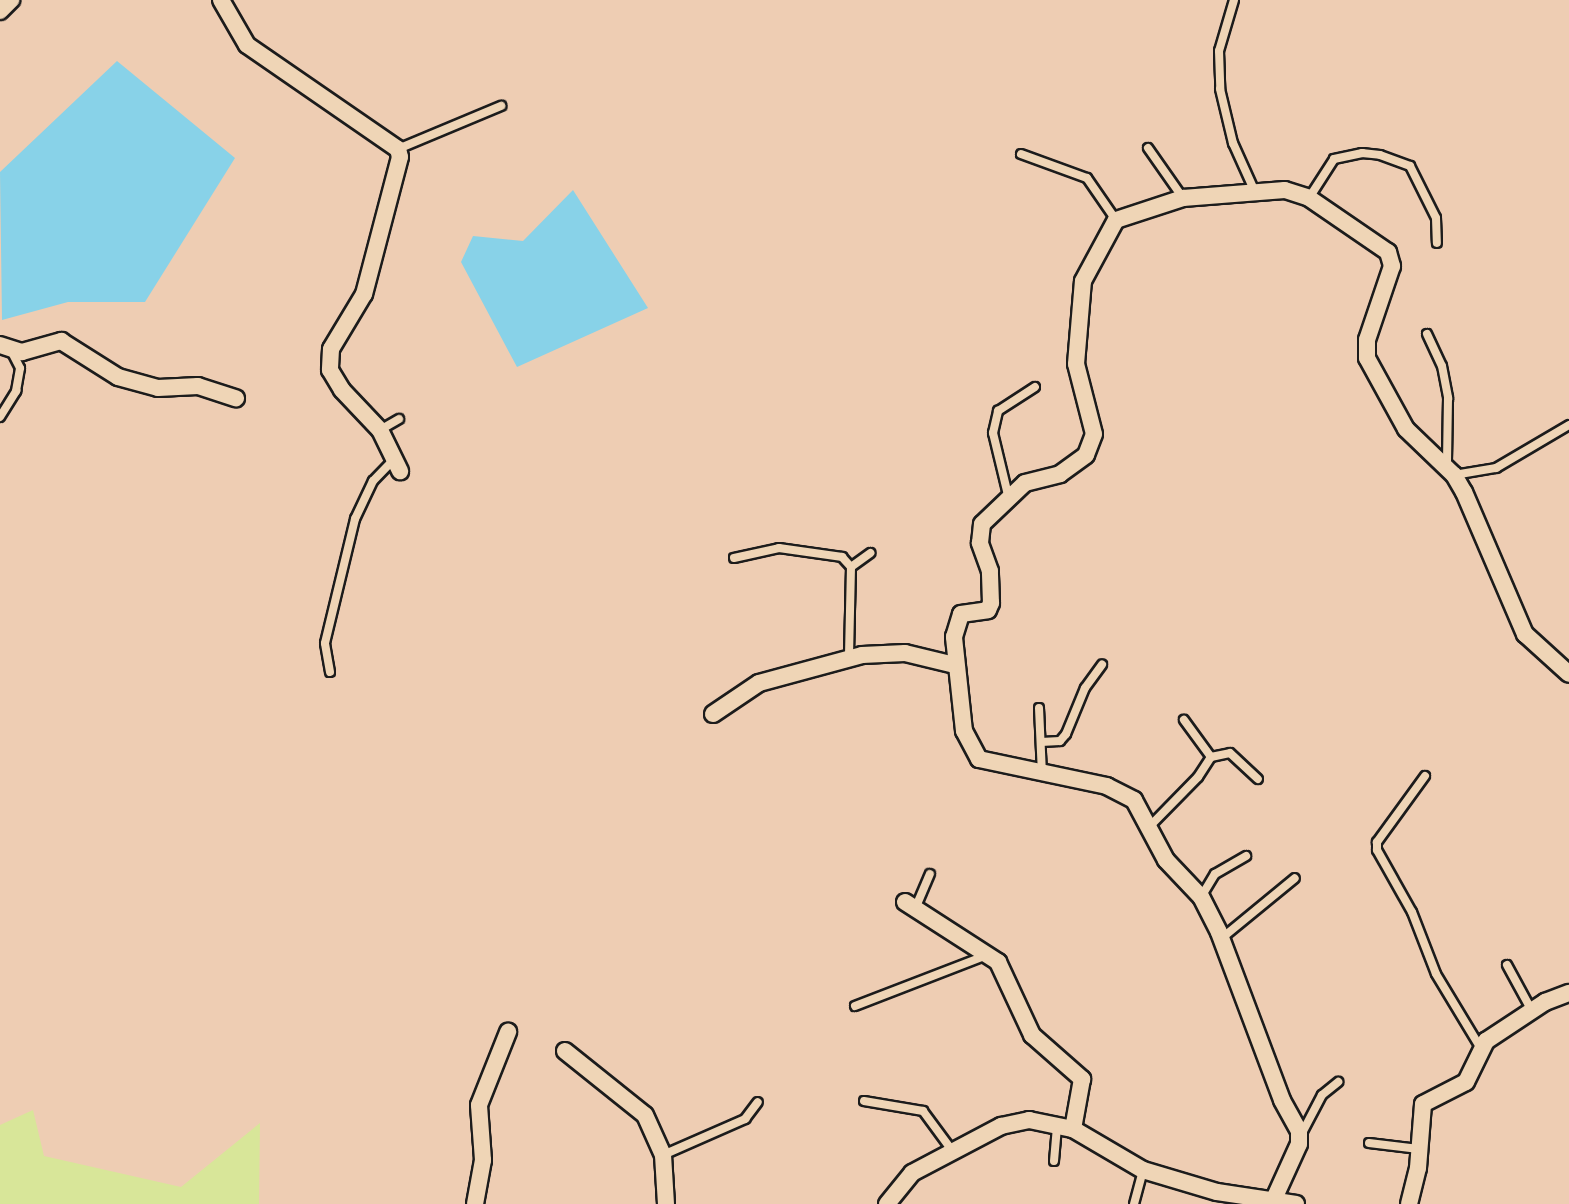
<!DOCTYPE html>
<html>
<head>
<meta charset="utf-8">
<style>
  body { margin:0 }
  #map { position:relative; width:1569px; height:1204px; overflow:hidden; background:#eecdb3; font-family:Itim,sans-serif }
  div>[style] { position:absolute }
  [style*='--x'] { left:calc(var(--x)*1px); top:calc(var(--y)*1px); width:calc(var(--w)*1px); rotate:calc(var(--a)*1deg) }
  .green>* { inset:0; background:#d8e699 }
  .water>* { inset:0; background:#88d2e8 }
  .roads { filter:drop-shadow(2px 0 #1c1c1c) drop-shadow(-2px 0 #1c1c1c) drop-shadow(0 2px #1c1c1c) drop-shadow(0 -2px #1c1c1c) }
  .lane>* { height:8px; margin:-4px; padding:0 4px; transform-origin:4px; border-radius:4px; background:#efd5b6 }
  .street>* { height:16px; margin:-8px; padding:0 8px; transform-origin:8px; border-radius:8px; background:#efd5b6 }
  span { translate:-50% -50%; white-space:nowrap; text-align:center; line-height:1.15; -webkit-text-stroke:7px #efd5b6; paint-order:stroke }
</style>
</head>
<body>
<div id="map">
  <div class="green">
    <i style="clip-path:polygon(33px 1110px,44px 1156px,181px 1187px,260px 1123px,259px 1204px,0 1204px,0 1125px)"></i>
  </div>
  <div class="water">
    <i style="clip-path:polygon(117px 61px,235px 158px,145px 302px,68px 302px,2px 320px,0 172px)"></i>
    <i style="clip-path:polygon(573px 190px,648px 308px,517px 367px,461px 262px,473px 236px,523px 241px)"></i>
  </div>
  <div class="roads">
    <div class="lane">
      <i style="--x:1234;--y:0;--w:53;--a:106.4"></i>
      <i style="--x:1219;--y:51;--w:38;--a:88"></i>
      <i style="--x:1220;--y:89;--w:56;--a:76.5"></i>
      <i style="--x:1233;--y:143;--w:54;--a:65.8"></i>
      <i style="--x:1148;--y:148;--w:61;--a:55"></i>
      <i style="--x:398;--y:149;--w:112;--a:-22.7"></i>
      <i style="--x:1021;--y:154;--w:70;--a:20"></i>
      <i style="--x:1087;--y:178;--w:51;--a:55.4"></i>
      <i style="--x:1309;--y:198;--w:46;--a:-57.3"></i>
      <i style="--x:1334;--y:159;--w:29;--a:-12"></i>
      <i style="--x:1362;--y:153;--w:18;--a:6"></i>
      <i style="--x:1380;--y:155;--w:32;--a:20"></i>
      <i style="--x:1410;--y:166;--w:58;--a:63.4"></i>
      <i style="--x:1436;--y:218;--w:25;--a:88"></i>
      <i style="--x:1427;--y:334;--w:35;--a:65"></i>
      <i style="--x:1442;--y:366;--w:33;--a:79"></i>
      <i style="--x:1448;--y:398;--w:66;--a:90.9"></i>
      <i style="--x:0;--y:417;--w:31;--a:-58"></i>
      <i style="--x:16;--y:391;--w:23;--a:-80"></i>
      <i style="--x:20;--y:368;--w:18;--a:-117"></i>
      <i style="--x:380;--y:430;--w:22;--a:-30"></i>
      <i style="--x:1454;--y:475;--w:43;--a:-9.5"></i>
      <i style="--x:1496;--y:468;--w:85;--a:-30.5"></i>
      <i style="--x:1008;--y:495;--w:64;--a:-103.6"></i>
      <i style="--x:993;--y:433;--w:23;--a:-77"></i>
      <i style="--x:998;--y:411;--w:44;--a:-33"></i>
      <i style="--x:734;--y:558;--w:46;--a:-12.5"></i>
      <i style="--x:779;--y:548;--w:64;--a:8.1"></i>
      <i style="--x:842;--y:557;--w:13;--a:48"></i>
      <i style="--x:851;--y:567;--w:91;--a:91.3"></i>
      <i style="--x:851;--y:567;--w:24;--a:-36"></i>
      <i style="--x:330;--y:672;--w:29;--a:-100"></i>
      <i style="--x:325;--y:643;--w:128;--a:-76.4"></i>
      <i style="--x:355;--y:519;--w:42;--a:-64.7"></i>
      <i style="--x:373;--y:481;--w:30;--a:-46"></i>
      <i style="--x:1039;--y:708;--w:65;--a:87.4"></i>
      <i style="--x:1041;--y:742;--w:19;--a:-3"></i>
      <i style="--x:1060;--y:741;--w:9;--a:-49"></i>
      <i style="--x:1066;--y:734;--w:50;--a:-67.6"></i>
      <i style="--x:1085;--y:688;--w:29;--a:-54"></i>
      <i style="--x:1211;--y:757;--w:19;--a:-12"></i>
      <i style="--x:1230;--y:753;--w:38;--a:43"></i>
      <i style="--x:1425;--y:776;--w:82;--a:126"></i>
      <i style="--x:1377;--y:842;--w:8;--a:90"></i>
      <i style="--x:1377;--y:850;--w:71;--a:60.6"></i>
      <i style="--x:1412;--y:912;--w:66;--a:68.8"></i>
      <i style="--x:1436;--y:974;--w:85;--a:58.9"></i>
      <i style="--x:1151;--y:825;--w:67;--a:-45.6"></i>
      <i style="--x:1198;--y:777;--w:24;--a:-57"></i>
      <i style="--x:1211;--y:757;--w:46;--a:-126.1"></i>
      <i style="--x:1201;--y:897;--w:27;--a:-59"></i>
      <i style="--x:1215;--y:874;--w:36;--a:-30"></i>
      <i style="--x:915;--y:909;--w:38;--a:-67"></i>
      <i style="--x:1222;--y:938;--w:94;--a:-39.4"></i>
      <i style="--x:1507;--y:965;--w:52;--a:61.5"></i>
      <i style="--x:855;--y:1006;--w:142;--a:-21.1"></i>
      <i style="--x:864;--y:1101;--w:60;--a:9.6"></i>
      <i style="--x:923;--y:1111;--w:52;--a:53.6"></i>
      <i style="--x:1301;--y:1135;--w:45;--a:-62.3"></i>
      <i style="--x:1322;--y:1095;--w:21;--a:-39"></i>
      <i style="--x:1369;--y:1143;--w:50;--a:6.8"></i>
      <i style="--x:663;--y:1155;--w:90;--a:-23.7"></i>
      <i style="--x:745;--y:1119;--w:21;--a:-53"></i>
      <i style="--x:1054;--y:1161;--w:37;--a:-85"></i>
      <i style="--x:1134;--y:1204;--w:35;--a:-75"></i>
    </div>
    <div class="street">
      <i style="--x:221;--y:0;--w:52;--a:60"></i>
      <i style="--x:247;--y:45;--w:183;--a:34.6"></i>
      <i style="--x:398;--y:149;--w:8;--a:76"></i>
      <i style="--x:400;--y:157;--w:142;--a:104.7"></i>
      <i style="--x:364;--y:294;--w:64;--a:121"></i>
      <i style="--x:331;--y:349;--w:21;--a:93"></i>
      <i style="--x:330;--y:370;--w:23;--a:59"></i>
      <i style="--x:342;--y:390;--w:55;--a:46.5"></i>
      <i style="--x:380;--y:430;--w:46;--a:64"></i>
      <i style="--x:0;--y:11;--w:16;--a:-45"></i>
      <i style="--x:0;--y:345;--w:23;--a:18"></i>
      <i style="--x:22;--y:352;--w:41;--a:-15.8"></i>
      <i style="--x:61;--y:341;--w:67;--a:32.3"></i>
      <i style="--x:118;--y:377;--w:41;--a:15.4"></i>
      <i style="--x:158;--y:388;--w:40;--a:-2.9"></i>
      <i style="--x:198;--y:386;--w:40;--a:18"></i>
      <i style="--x:713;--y:714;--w:55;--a:-34"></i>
      <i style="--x:759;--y:683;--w:107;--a:-15.2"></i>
      <i style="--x:862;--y:655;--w:43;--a:-2.7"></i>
      <i style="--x:905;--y:653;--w:51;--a:13.5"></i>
      <i style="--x:905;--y:902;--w:111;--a:32.8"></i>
      <i style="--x:998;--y:962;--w:81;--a:65"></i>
      <i style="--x:1032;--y:1035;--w:67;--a:41.3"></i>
      <i style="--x:1082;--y:1079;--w:51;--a:100.2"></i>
      <i style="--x:565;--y:1051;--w:102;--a:38.7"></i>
      <i style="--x:645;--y:1115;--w:44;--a:65.8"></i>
      <i style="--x:663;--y:1155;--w:49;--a:86.5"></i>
      <i style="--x:1274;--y:1199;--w:60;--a:-65.6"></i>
      <i style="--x:1299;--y:1144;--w:13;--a:-90"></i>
      <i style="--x:1299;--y:1131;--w:35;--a:-119"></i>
      <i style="--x:1282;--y:1100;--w:179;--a:-110.6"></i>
      <i style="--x:1219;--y:932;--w:39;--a:-117"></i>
      <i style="--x:1201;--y:897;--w:51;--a:-133.4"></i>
      <i style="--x:1166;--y:860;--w:68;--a:-118.1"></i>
      <i style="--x:1134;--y:800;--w:30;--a:-153"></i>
      <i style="--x:1107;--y:786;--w:131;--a:-168.1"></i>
      <i style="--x:979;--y:759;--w:32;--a:-118"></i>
      <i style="--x:964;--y:731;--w:95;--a:-96.1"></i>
      <i style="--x:954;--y:637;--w:24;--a:-73"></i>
      <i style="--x:961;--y:614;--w:27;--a:-8"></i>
      <i style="--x:988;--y:610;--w:8;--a:-67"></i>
      <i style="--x:991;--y:603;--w:32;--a:-92"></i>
      <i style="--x:990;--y:571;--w:30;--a:-110"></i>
      <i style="--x:980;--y:543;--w:19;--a:-84"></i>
      <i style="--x:982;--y:524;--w:59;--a:-43.6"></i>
      <i style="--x:1025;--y:483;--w:36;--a:-14"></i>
      <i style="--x:1060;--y:474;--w:32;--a:-36"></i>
      <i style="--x:1086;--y:455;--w:22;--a:-69"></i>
      <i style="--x:1094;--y:434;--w:72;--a:-104.4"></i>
      <i style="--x:1076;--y:364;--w:83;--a:-85.2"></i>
      <i style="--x:1083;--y:281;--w:69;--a:-61.6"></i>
      <i style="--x:1116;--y:220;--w:71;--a:-18.2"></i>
      <i style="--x:1183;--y:198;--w:102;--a:-4.5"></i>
      <i style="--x:1285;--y:190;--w:25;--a:18"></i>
      <i style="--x:1309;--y:198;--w:96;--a:34.4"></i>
      <i style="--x:1388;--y:252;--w:15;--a:74"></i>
      <i style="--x:1392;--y:266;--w:78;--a:108.7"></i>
      <i style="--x:1367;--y:340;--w:18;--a:90"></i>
      <i style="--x:1367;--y:358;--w:81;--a:61.2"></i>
      <i style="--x:1406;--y:429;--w:66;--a:43.8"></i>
      <i style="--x:1454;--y:475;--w:20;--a:60"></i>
      <i style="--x:1464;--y:492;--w:155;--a:66.8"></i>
      <i style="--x:1525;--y:634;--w:59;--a:42.3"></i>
      <i style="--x:475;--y:1204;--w:45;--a:-79.7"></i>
      <i style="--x:483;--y:1160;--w:55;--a:-94.2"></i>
      <i style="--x:479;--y:1105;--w:79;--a:-68.3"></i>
      <i style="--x:887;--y:1204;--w:40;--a:-51"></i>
      <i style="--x:912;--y:1173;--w:101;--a:-27.8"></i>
      <i style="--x:1001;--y:1126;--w:29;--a:-12"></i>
      <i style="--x:1029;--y:1120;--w:45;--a:11.6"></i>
      <i style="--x:1073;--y:1129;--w:81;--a:30.4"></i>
      <i style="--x:1143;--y:1170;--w:77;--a:16.6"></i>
      <i style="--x:1217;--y:1192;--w:80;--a:8.6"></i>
      <i style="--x:1409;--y:1204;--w:37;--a:-76"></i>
      <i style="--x:1418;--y:1168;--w:64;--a:-85.5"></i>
      <i style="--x:1423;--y:1104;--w:48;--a:-27.1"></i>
      <i style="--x:1466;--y:1082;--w:46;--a:-64"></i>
      <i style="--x:1486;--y:1041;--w:71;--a:-33.5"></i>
      <i style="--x:1545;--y:1002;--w:26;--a:-21"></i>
    </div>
  </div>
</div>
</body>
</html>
